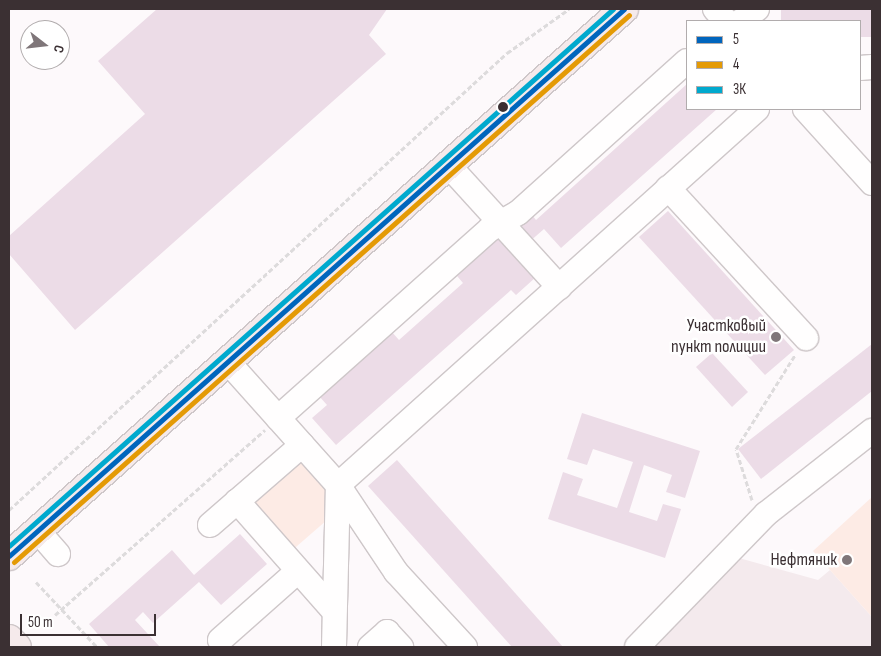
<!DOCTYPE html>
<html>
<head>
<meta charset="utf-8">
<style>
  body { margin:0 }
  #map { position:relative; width:881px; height:656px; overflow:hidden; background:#fdf9fb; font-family:"Sofia Sans Condensed",sans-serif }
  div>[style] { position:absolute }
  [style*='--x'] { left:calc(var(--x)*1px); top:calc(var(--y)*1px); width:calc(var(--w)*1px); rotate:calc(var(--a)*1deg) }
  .built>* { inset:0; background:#f4eaed }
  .green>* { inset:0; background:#fdebe5 }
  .building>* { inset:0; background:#ecdce7 }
  .path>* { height:3px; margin-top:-1.5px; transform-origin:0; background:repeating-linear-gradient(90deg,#dddbdc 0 5px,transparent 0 7.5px) }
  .roads { filter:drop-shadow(1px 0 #cec7c9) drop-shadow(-1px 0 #cec7c9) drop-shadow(0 1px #cec7c9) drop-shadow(0 -1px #cec7c9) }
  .minor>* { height:24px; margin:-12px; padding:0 12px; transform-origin:12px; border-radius:12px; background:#fffefe }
  .major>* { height:28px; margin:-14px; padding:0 14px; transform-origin:14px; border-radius:14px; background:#f5eaeb }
  .bus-1>* { height:5px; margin:-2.5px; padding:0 2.5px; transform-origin:2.5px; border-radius:2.5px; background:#0065bd }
  .bus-2>* { height:5px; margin:-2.5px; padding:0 2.5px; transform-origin:2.5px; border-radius:2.5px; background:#e49a05 }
  .bus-3>* { height:5px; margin:-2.5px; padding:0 2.5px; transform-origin:2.5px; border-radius:2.5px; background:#00a9ce }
  .dots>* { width:14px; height:14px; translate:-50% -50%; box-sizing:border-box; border:2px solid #fff; border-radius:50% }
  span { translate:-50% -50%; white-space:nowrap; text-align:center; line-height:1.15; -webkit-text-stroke:5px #fff; paint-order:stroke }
  .poi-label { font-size:18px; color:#3b3033 }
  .right { translate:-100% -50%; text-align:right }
  .frame { position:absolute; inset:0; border:10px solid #3b3033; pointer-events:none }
  .legend { position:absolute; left:686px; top:20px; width:175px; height:90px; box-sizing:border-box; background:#fff; border:1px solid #b1acad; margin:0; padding:6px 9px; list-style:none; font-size:15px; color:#3b3033 }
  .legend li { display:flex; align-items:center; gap:10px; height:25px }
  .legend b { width:25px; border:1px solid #b1acad }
  .north { position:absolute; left:20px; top:20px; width:50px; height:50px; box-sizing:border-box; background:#fff; border:1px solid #b1acad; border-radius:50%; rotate:106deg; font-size:14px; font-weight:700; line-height:20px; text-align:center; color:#3b3033 }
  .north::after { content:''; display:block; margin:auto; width:18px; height:22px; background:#7f7679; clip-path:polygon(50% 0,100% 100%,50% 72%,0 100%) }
  .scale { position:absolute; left:20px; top:614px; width:136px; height:22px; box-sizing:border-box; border:2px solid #3b3033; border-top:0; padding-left:6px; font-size:15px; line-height:18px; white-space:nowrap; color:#3b3033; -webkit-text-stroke:4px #fff; paint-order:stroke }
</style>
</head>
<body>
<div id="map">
  <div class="built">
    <i style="clip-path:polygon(739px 558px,818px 580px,830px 570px,872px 617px,872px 647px,652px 647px)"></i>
  </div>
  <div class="green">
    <i style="clip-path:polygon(300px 461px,327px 491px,327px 520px,289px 553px,248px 507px)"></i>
    <i style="clip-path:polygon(872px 497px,872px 617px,813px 551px)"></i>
  </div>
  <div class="building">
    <i style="clip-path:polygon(157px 9px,387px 9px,369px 35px,386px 54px,75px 330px,9px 254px,9px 236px,145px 114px,98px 61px)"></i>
    <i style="clip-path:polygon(781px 9px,872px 9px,872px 37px,860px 37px,860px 21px,781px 21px)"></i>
    <i style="clip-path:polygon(687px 84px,687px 109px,717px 109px,561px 248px,544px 229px,528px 243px,516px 229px,532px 215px,536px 220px)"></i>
    <i style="clip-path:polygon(668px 211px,794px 350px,765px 375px,639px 237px)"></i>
    <i style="clip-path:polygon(495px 232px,536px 277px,516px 295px,511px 290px,336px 445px,312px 418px,327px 405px,319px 396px,391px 331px,399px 340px,463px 283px,452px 270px)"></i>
    <i style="clip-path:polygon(872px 344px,872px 391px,761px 479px,738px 449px)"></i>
    <i style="clip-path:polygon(712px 353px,748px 392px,732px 407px,696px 367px)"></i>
    <i style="clip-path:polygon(582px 413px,700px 451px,685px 498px,666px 492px,672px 475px,644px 465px,629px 512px,657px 521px,663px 504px,681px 509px,665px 558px,548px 519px,563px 472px,583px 479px,577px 495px,617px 508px,633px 462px,593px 449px,587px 465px,567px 459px)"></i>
    <i style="clip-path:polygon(397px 460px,563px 647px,512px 647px,368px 486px)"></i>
    <i style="clip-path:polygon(240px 534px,267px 564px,221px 605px,199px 582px,153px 623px,143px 612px,135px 620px,160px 647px,109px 647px,89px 624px,172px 550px,194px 575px)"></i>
  </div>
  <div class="path">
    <i style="--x:752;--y:500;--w:53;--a:-107.4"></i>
    <i style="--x:736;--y:449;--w:111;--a:-57.9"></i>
    <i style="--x:9;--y:510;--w:676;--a:-42.54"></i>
    <i style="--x:507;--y:53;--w:76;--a:-35.4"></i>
    <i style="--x:36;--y:582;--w:89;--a:46.8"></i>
    <i style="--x:55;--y:615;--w:280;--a:-41.4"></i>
  </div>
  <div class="roads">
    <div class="minor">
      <i style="--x:715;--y:9;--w:16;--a:47"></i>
      <i style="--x:741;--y:21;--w:20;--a:-37"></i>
      <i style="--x:860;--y:68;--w:12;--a:-5"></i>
      <i style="--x:805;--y:109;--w:100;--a:47.8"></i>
      <i style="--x:449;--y:166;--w:164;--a:47.7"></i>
      <i style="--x:668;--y:188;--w:204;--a:47.4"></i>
      <i style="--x:228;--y:362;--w:165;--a:48.2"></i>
      <i style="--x:338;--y:485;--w:105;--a:56.3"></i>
      <i style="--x:396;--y:572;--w:102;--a:47.4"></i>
      <i style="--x:278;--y:418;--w:284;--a:-41.7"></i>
      <i style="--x:490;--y:229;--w:32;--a:-30"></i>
      <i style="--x:518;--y:213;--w:227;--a:-42"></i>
      <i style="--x:237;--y:501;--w:147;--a:48.6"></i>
      <i style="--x:210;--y:525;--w:122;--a:-41"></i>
      <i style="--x:37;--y:530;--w:32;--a:49"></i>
      <i style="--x:220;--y:640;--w:104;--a:-41.5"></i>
      <i style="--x:334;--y:647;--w:162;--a:-88.6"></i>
      <i style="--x:338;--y:485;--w:563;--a:-41.9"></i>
      <i style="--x:370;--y:647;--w:23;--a:-41"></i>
      <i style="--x:387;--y:632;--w:21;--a:47"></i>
      <i style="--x:637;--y:647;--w:185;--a:-45.9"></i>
      <i style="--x:766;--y:514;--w:135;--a:-38.1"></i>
    </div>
    <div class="major">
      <i style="--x:9;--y:556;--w:823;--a:-41.65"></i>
      <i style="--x:9;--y:639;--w:11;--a:45"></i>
    </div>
  </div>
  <div class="bus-1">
    <i style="--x:9;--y:556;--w:823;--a:-41.65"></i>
  </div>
  <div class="bus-2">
    <i style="--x:14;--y:562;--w:823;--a:-41.65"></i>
  </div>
  <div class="bus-3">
    <i style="--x:9;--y:546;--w:808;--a:-41.64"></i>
  </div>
  <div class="dots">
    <i style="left:503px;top:107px;background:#3b3033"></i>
    <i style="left:776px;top:337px;background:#7f7679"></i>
    <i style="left:847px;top:560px;background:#7f7679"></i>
  </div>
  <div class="poi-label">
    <span class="right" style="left:766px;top:337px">Участковый<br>пункт полиции</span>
    <span class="right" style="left:837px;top:560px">Нефтяник</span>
  </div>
  <div class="frame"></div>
  <ul class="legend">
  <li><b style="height:6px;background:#0065bd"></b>5</li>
  <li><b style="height:6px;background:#e49a05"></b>4</li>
  <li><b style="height:6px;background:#00a9ce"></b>3К</li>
  </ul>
  <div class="north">С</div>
  <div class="scale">50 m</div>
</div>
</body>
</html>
